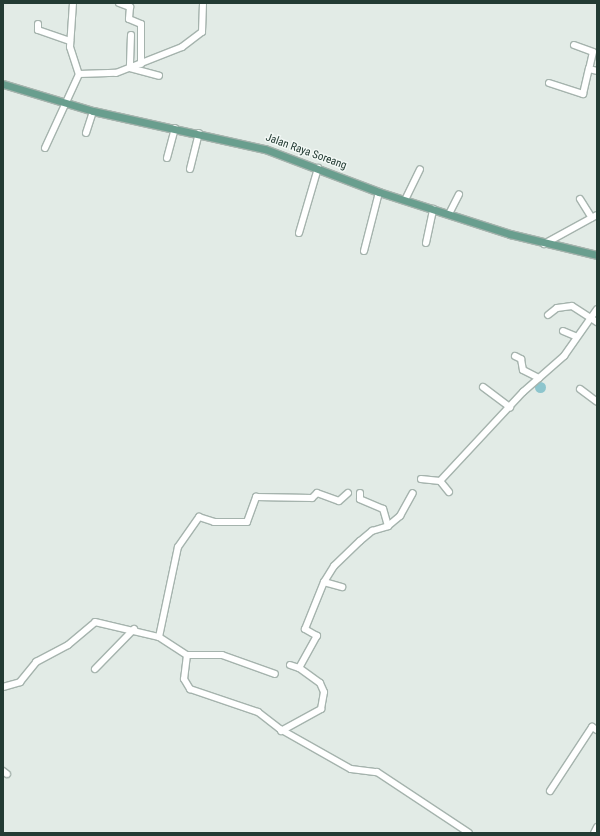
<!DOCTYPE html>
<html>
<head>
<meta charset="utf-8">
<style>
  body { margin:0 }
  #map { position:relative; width:600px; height:836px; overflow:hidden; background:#e2ebe6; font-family:"Roboto Condensed",sans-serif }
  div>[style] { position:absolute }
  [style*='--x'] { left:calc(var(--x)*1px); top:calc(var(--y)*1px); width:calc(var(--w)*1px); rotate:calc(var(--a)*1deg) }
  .water>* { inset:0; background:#8dc5cd }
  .round { border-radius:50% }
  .roads { filter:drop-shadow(1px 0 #a5b3ad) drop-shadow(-1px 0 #a5b3ad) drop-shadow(0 1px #a5b3ad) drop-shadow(0 -1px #a5b3ad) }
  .minor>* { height:6px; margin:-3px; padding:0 3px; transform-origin:3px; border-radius:3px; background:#fff }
  .major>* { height:7px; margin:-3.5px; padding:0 3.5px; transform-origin:3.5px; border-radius:3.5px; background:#699e8e }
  span { translate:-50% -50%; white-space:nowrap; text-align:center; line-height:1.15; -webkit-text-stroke:3px #f2f8f5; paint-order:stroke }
  .street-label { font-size:11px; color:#233b33 }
  .frame { position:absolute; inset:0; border:4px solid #233b33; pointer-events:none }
</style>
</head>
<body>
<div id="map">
  <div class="water">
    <i class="round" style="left:534.5px;top:381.5px;width:11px;height:11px"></i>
  </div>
  <div class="roads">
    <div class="minor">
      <i style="--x:73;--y:3;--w:44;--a:93.9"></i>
      <i style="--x:70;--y:47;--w:28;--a:72"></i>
      <i style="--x:119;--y:3;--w:12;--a:20"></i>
      <i style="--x:130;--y:7;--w:12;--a:95"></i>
      <i style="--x:129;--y:19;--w:13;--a:23"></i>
      <i style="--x:141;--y:24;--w:40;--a:90"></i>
      <i style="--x:38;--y:24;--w:6;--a:90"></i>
      <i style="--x:38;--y:30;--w:34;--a:19"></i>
      <i style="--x:131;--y:35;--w:33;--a:92"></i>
      <i style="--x:130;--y:68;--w:30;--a:15"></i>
      <i style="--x:574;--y:45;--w:20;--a:20"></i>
      <i style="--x:593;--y:52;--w:17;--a:103"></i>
      <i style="--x:589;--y:69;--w:8;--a:14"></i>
      <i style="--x:549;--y:83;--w:36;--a:18"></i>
      <i style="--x:583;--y:94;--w:26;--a:-77"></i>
      <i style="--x:86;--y:133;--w:23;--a:-72"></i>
      <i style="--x:45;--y:148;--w:81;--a:-65.3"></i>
      <i style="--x:79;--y:74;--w:37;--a:-2"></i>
      <i style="--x:116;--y:73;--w:71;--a:-21.5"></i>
      <i style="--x:182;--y:47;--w:25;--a:-37"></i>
      <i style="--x:202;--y:32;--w:29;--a:-88"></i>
      <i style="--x:167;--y:158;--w:31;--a:-75"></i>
      <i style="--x:190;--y:169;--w:37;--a:-76"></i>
      <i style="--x:580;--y:199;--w:22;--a:58"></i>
      <i style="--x:405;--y:200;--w:34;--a:-64"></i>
      <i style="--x:449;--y:214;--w:22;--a:-63"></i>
      <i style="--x:299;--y:233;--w:68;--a:-73.7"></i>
      <i style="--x:426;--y:243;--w:35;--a:-78"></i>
      <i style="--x:544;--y:244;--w:60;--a:-28.7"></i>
      <i style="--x:364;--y:251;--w:61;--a:-75.7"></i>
      <i style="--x:548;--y:315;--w:11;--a:-38"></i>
      <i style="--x:557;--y:308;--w:15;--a:-8"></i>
      <i style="--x:572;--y:306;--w:30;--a:33"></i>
      <i style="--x:563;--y:331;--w:13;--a:23"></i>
      <i style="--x:515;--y:356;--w:7;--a:27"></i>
      <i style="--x:521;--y:359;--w:11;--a:80"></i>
      <i style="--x:523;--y:370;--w:18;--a:27"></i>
      <i style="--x:483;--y:387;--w:34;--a:37"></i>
      <i style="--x:580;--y:389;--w:21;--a:37"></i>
      <i style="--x:421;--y:479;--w:19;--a:6"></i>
      <i style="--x:449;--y:492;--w:14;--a:-129"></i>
      <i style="--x:440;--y:481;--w:122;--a:-47"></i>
      <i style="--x:523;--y:392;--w:55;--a:-41.3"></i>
      <i style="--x:564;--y:356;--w:57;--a:-54.9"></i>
      <i style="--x:388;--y:526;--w:16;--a:-40"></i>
      <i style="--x:400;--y:516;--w:26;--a:-61"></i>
      <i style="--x:324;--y:582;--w:19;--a:-58"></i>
      <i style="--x:334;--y:566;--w:36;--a:-44"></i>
      <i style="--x:360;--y:541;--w:16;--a:-40"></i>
      <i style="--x:372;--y:531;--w:17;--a:-17"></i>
      <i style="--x:388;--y:526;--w:18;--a:-106"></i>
      <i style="--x:383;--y:509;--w:25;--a:-157"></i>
      <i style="--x:360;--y:499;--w:6;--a:-90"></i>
      <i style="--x:159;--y:637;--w:92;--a:-78.1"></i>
      <i style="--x:178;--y:547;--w:37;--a:-55"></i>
      <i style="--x:199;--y:517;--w:16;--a:18"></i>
      <i style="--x:214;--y:522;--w:33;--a:0"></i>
      <i style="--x:247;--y:522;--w:27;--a:-70"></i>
      <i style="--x:256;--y:497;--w:56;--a:1"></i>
      <i style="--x:312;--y:498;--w:7;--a:-45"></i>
      <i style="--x:317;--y:493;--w:23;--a:20"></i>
      <i style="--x:339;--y:501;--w:12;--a:-42"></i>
      <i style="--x:187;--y:655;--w:35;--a:0"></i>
      <i style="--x:222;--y:655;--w:56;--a:19.7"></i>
      <i style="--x:290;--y:665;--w:9;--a:18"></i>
      <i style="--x:95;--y:669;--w:56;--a:-45.7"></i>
      <i style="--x:3;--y:687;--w:18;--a:-16"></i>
      <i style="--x:20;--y:682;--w:26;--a:-51"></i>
      <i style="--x:36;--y:662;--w:36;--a:-28"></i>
      <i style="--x:68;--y:645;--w:35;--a:-40"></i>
      <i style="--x:95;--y:622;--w:66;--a:13.2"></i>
      <i style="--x:159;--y:637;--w:33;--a:33"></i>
      <i style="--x:187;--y:655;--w:24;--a:97"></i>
      <i style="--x:184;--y:679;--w:12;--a:59"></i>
      <i style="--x:190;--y:689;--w:72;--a:18.7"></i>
      <i style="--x:258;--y:712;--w:28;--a:38"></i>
      <i style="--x:280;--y:729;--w:81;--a:29.4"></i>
      <i style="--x:351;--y:769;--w:26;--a:7"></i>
      <i style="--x:377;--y:772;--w:110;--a:33.5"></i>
      <i style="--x:281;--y:731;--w:46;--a:-28.8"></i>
      <i style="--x:321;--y:709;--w:17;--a:-80"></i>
      <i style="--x:324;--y:692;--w:10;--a:-114"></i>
      <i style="--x:320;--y:683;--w:26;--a:-144"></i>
      <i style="--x:299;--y:668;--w:37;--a:-61"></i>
      <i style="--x:317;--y:636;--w:14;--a:-150"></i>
      <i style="--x:305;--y:629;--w:51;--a:-68"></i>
      <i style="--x:324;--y:582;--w:19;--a:16"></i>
      <i style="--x:3;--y:771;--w:5;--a:37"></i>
      <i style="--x:550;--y:791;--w:77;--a:-56.7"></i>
      <i style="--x:592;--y:727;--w:6;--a:31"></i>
      <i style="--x:594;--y:833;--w:7;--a:-63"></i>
    </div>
    <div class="major">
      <i style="--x:3;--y:84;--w:94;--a:16.7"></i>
      <i style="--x:93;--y:111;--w:176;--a:12.5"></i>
      <i style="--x:265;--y:149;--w:122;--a:20.7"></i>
      <i style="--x:379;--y:192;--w:138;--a:17.8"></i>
      <i style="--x:510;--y:234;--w:89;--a:13.6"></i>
    </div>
  </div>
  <div class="street-label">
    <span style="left:306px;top:152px;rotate:20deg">Jalan Raya Soreang</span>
  </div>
  <div class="frame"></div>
</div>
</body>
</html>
